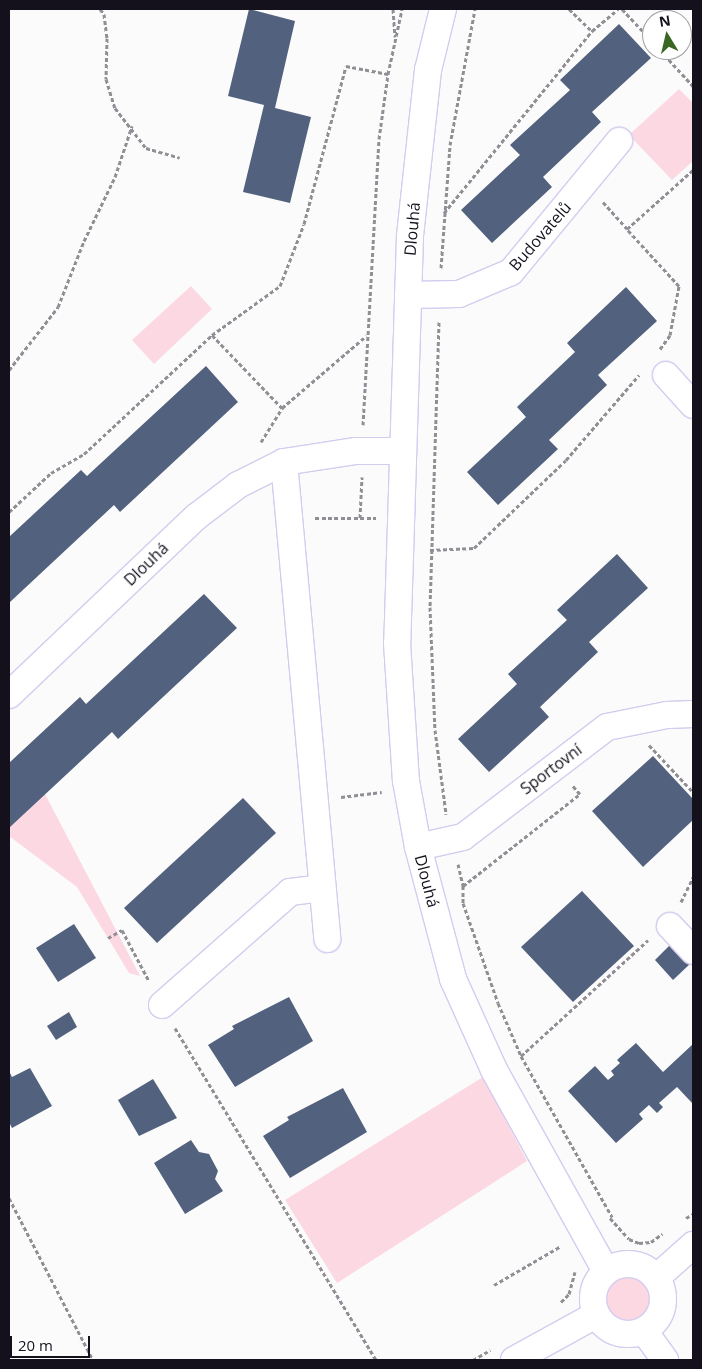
<!DOCTYPE html>
<html>
<head>
<meta charset="utf-8">
<style>
  body { margin:0 }
  #map { position:relative; width:702px; height:1369px; overflow:hidden; background:#fbfbfb; font-family:"Open Sans",sans-serif }
  div>[style] { position:absolute }
  [style*='--x'] { left:calc(var(--x)*1px); top:calc(var(--y)*1px); width:calc(var(--w)*1px); rotate:calc(var(--a)*1deg) }
  .green>* { inset:0; background:#fcd8e3 }
  .round { border-radius:50% }
  .building>* { inset:0; background:#52617d }
  .path>* { height:3px; margin-top:-1.5px; transform-origin:0; background:repeating-linear-gradient(90deg,#918f95 0 4px,transparent 0 6.5px) }
  .roads { filter:drop-shadow(1px 0 #d4ccef) drop-shadow(-1px 0 #d4ccef) drop-shadow(0 1px #d4ccef) drop-shadow(0 -1px #d4ccef) }
  .minor>* { height:26px; margin:-13px; padding:0 13px; transform-origin:13px; border-radius:13px; background:#fff }
  .minor>.ring { margin:-13px; padding:0; box-sizing:content-box; background:none; border:26px solid #fff; border-radius:50% }
  span { translate:-50% -50%; white-space:nowrap; text-align:center; line-height:1.15; -webkit-text-stroke:5px #fff; paint-order:stroke }
  .street-label { font-size:16px; color:#14111d }
  .frame { position:absolute; inset:0; border:10px solid #14111d; pointer-events:none }
  .north { position:absolute; left:642px; top:10px; width:50px; height:50px; box-sizing:border-box; background:#fff; border:1px solid #a1a0a5; border-radius:50%; rotate:351deg; font-size:14px; font-weight:700; line-height:20px; text-align:center; color:#14111d }
  .north::after { content:''; display:block; margin:auto; width:18px; height:22px; background:#3a6623; clip-path:polygon(50% 0,100% 100%,50% 72%,0 100%) }
  .scale { position:absolute; left:10px; top:1336px; width:80px; height:22px; box-sizing:border-box; border:2px solid #14111d; border-top:0; padding-left:6px; font-size:15px; line-height:18px; white-space:nowrap; color:#14111d; -webkit-text-stroke:4px #fff; paint-order:stroke }
</style>
</head>
<body>
<div id="map">
  <div class="green">
    <i style="clip-path:polygon(679px 89px,693px 103px,693px 161px,672px 180px,629px 135px)"></i>
    <i style="clip-path:polygon(191px 286px,212px 309px,154px 364px,132px 340px)"></i>
    <i style="clip-path:polygon(45px 794px,140px 976px,129px 973px,77px 887px,9px 836px,9px 828px)"></i>
    <i style="clip-path:polygon(483px 1077px,527px 1161px,337px 1283px,285px 1200px)"></i>
    <i class="round" style="left:605px;top:1276px;width:46px;height:46px"></i>
  </div>
  <div class="building">
    <i style="clip-path:polygon(249px 9px,295px 21px,275px 108px,311px 117px,290px 203px,243px 192px,264px 105px,228px 96px)"></i>
    <i style="clip-path:polygon(619px 24px,651px 58px,592px 112px,601px 122px,543px 177px,552px 187px,492px 243px,461px 210px,520px 155px,510px 145px,570px 90px,560px 80px)"></i>
    <i style="clip-path:polygon(626px 287px,657px 321px,598px 375px,607px 385px,549px 440px,558px 449px,498px 505px,467px 472px,526px 417px,517px 407px,575px 352px,567px 343px)"></i>
    <i style="clip-path:polygon(206px 366px,238px 402px,120px 512px,114px 505px,9px 603px,9px 537px,81px 470px,87px 476px)"></i>
    <i style="clip-path:polygon(617px 554px,648px 588px,589px 642px,598px 652px,540px 707px,549px 717px,489px 772px,458px 739px,517px 684px,508px 674px,567px 620px,557px 610px)"></i>
    <i style="clip-path:polygon(204px 594px,237px 628px,118px 739px,112px 732px,9px 828px,9px 763px,80px 697px,86px 704px)"></i>
    <i style="clip-path:polygon(653px 756px,693px 799px,693px 820px,643px 867px,592px 811px)"></i>
    <i style="clip-path:polygon(243px 798px,276px 833px,157px 943px,124px 908px)"></i>
    <i style="clip-path:polygon(582px 891px,634px 946px,573px 1002px,521px 947px)"></i>
    <i style="clip-path:polygon(74px 924px,96px 958px,58px 982px,36px 948px)"></i>
    <i style="clip-path:polygon(672px 943px,691px 963px,673px 980px,655px 960px)"></i>
    <i style="clip-path:polygon(289px 997px,313px 1041px,235px 1087px,208px 1045px,234px 1029px,232px 1026px)"></i>
    <i style="clip-path:polygon(69px 1012px,77px 1027px,56px 1040px,47px 1026px)"></i>
    <i style="clip-path:polygon(636px 1043px,663px 1072px,693px 1044px,693px 1104px,677px 1087px,659px 1103px,663px 1107px,657px 1113px,649px 1105px,639px 1114px,643px 1119px,616px 1143px,568px 1091px,595px 1066px,608px 1080px,614px 1075px,611px 1071px,620px 1063px,617px 1060px)"></i>
    <i style="clip-path:polygon(30px 1068px,52px 1106px,12px 1128px,9px 1122px,9px 1071px,12px 1077px)"></i>
    <i style="clip-path:polygon(153px 1079px,177px 1118px,139px 1136px,118px 1100px)"></i>
    <i style="clip-path:polygon(343px 1088px,367px 1132px,290px 1178px,263px 1136px,289px 1120px,287px 1117px)"></i>
    <i style="clip-path:polygon(191px 1140px,199px 1152px,209px 1154px,218px 1171px,215px 1179px,223px 1191px,185px 1214px,154px 1163px)"></i>
  </div>
  <div class="path">
    <i style="--x:100;--y:9;--w:6;--a:51"></i>
    <i style="--x:104;--y:14;--w:24;--a:83"></i>
    <i style="--x:107;--y:38;--w:41;--a:91.4"></i>
    <i style="--x:106;--y:79;--w:30;--a:73"></i>
    <i style="--x:115;--y:108;--w:51;--a:52.2"></i>
    <i style="--x:146;--y:148;--w:35;--a:16"></i>
    <i style="--x:393;--y:9;--w:28;--a:86"></i>
    <i style="--x:569;--y:9;--w:32;--a:44"></i>
    <i style="--x:622;--y:9;--w:44;--a:46.8"></i>
    <i style="--x:660;--y:50;--w:49;--a:47.5"></i>
    <i style="--x:603;--y:202;--w:36;--a:48"></i>
    <i style="--x:444;--y:213;--w:235;--a:-50.9"></i>
    <i style="--x:592;--y:31;--w:34;--a:-40"></i>
    <i style="--x:441;--y:268;--w:123;--a:-85.8"></i>
    <i style="--x:450;--y:145;--w:138;--a:-79.6"></i>
    <i style="--x:439;--y:322;--w:285;--a:91.8"></i>
    <i style="--x:430;--y:607;--w:123;--a:87.7"></i>
    <i style="--x:435;--y:730;--w:85;--a:82.5"></i>
    <i style="--x:212;--y:335;--w:101;--a:46.2"></i>
    <i style="--x:660;--y:349;--w:17;--a:-54"></i>
    <i style="--x:670;--y:335;--w:50;--a:-79.6"></i>
    <i style="--x:679;--y:286;--w:77;--a:-132.4"></i>
    <i style="--x:627;--y:229;--w:89;--a:-41.8"></i>
    <i style="--x:9;--y:370;--w:80;--a:-52.1"></i>
    <i style="--x:58;--y:307;--w:71;--a:-68.5"></i>
    <i style="--x:84;--y:241;--w:71;--a:-64.2"></i>
    <i style="--x:115;--y:177;--w:54;--a:-71.6"></i>
    <i style="--x:363;--y:425;--w:286;--a:-86.8"></i>
    <i style="--x:379;--y:139;--w:66;--a:-82.1"></i>
    <i style="--x:388;--y:74;--w:66;--a:-77.8"></i>
    <i style="--x:261;--y:442;--w:40;--a:-58"></i>
    <i style="--x:282;--y:408;--w:111;--a:-40.6"></i>
    <i style="--x:9;--y:512;--w:57;--a:-42.9"></i>
    <i style="--x:51;--y:473;--w:38;--a:-30"></i>
    <i style="--x:84;--y:454;--w:175;--a:-42.9"></i>
    <i style="--x:212;--y:335;--w:84;--a:-35.8"></i>
    <i style="--x:280;--y:286;--w:66;--a:-68.8"></i>
    <i style="--x:304;--y:224;--w:163;--a:-75.1"></i>
    <i style="--x:346;--y:66;--w:43;--a:10.8"></i>
    <i style="--x:315;--y:518;--w:61;--a:0"></i>
    <i style="--x:360;--y:518;--w:41;--a:-87.2"></i>
    <i style="--x:430;--y:550;--w:44;--a:-2.6"></i>
    <i style="--x:474;--y:548;--w:127;--a:-43.7"></i>
    <i style="--x:566;--y:460;--w:112;--a:-49.3"></i>
    <i style="--x:649;--y:745;--w:64;--a:46.9"></i>
    <i style="--x:341;--y:797;--w:41;--a:-7"></i>
    <i style="--x:458;--y:864;--w:23;--a:77"></i>
    <i style="--x:463;--y:886;--w:17;--a:90"></i>
    <i style="--x:463;--y:903;--w:106;--a:70.7"></i>
    <i style="--x:498;--y:1003;--w:58;--a:66.5"></i>
    <i style="--x:521;--y:1056;--w:185;--a:60.5"></i>
    <i style="--x:463;--y:886;--w:149;--a:-38.2"></i>
    <i style="--x:580;--y:794;--w:11;--a:-131"></i>
    <i style="--x:681;--y:902;--w:28;--a:-64"></i>
    <i style="--x:108;--y:938;--w:16;--a:-30"></i>
    <i style="--x:122;--y:930;--w:58;--a:62.1"></i>
    <i style="--x:175;--y:1028;--w:388;--a:58.8"></i>
    <i style="--x:521;--y:1056;--w:172;--a:-42.4"></i>
    <i style="--x:9;--y:1198;--w:182;--a:62.6"></i>
    <i style="--x:610;--y:1218;--w:28;--a:48"></i>
    <i style="--x:629;--y:1239;--w:11;--a:22"></i>
    <i style="--x:639;--y:1243;--w:12;--a:-5"></i>
    <i style="--x:651;--y:1242;--w:14;--a:-36"></i>
    <i style="--x:686;--y:1218;--w:8;--a:-30"></i>
    <i style="--x:494;--y:1285;--w:78;--a:-30.2"></i>
    <i style="--x:561;--y:1302;--w:11;--a:-45"></i>
    <i style="--x:569;--y:1294;--w:23;--a:-75"></i>
    <i style="--x:473;--y:1360;--w:20;--a:-30"></i>
  </div>
  <div class="roads">
    <div class="minor">
      <i style="--x:443;--y:9;--w:63;--a:103.8"></i>
      <i style="--x:428;--y:70;--w:168;--a:96.2"></i>
      <i style="--x:410;--y:237;--w:406;--a:91.8"></i>
      <i style="--x:397;--y:643;--w:138;--a:86.3"></i>
      <i style="--x:406;--y:781;--w:67;--a:79.7"></i>
      <i style="--x:418;--y:847;--w:137;--a:75.1"></i>
      <i style="--x:453;--y:979;--w:100;--a:65.7"></i>
      <i style="--x:494;--y:1070;--w:230;--a:60.9"></i>
      <i style="--x:408;--y:295;--w:51;--a:-1.1"></i>
      <i style="--x:459;--y:294;--w:56;--a:-22.9"></i>
      <i style="--x:511;--y:272;--w:170;--a:-50.5"></i>
      <i style="--x:666;--y:375;--w:40;--a:48"></i>
      <i style="--x:284;--y:462;--w:479;--a:84.8"></i>
      <i style="--x:9;--y:695;--w:258;--a:-43.6"></i>
      <i style="--x:196;--y:517;--w:53;--a:-37.3"></i>
      <i style="--x:238;--y:485;--w:51;--a:-26.6"></i>
      <i style="--x:284;--y:462;--w:73;--a:-8.7"></i>
      <i style="--x:356;--y:451;--w:45;--a:0"></i>
      <i style="--x:418;--y:847;--w:46;--a:-12.5"></i>
      <i style="--x:463;--y:837;--w:181;--a:-37.4"></i>
      <i style="--x:607;--y:727;--w:61;--a:-11.3"></i>
      <i style="--x:667;--y:715;--w:26;--a:-2"></i>
      <i style="--x:670;--y:926;--w:34;--a:47"></i>
      <i style="--x:162;--y:1005;--w:171;--a:-41.4"></i>
      <i style="--x:290;--y:892;--w:32;--a:-7"></i>
      <i class="ring" style="left:593px;top:1264px;width:44px;height:44px"></i>
      <i style="--x:656;--y:1278;--w:50;--a:-41.7"></i>
      <i style="--x:644;--y:1331;--w:36;--a:54"></i>
      <i style="--x:514;--y:1360;--w:94;--a:-28.8"></i>
    </div>
  </div>
  <div class="street-label">
    <span style="left:412px;top:229px;rotate:-85deg">Dlouhá</span>
    <span style="left:540px;top:236px;rotate:-49deg">Budovatelů</span>
    <span style="left:146px;top:564px;rotate:-44deg">Dlouhá</span>
    <span style="left:551px;top:769px;rotate:-37deg">Sportovní</span>
    <span style="left:427px;top:881px;rotate:75deg">Dlouhá</span>
  </div>
  <div class="frame"></div>
  <div class="north">N</div>
  <div class="scale">20 m</div>
</div>
</body>
</html>
